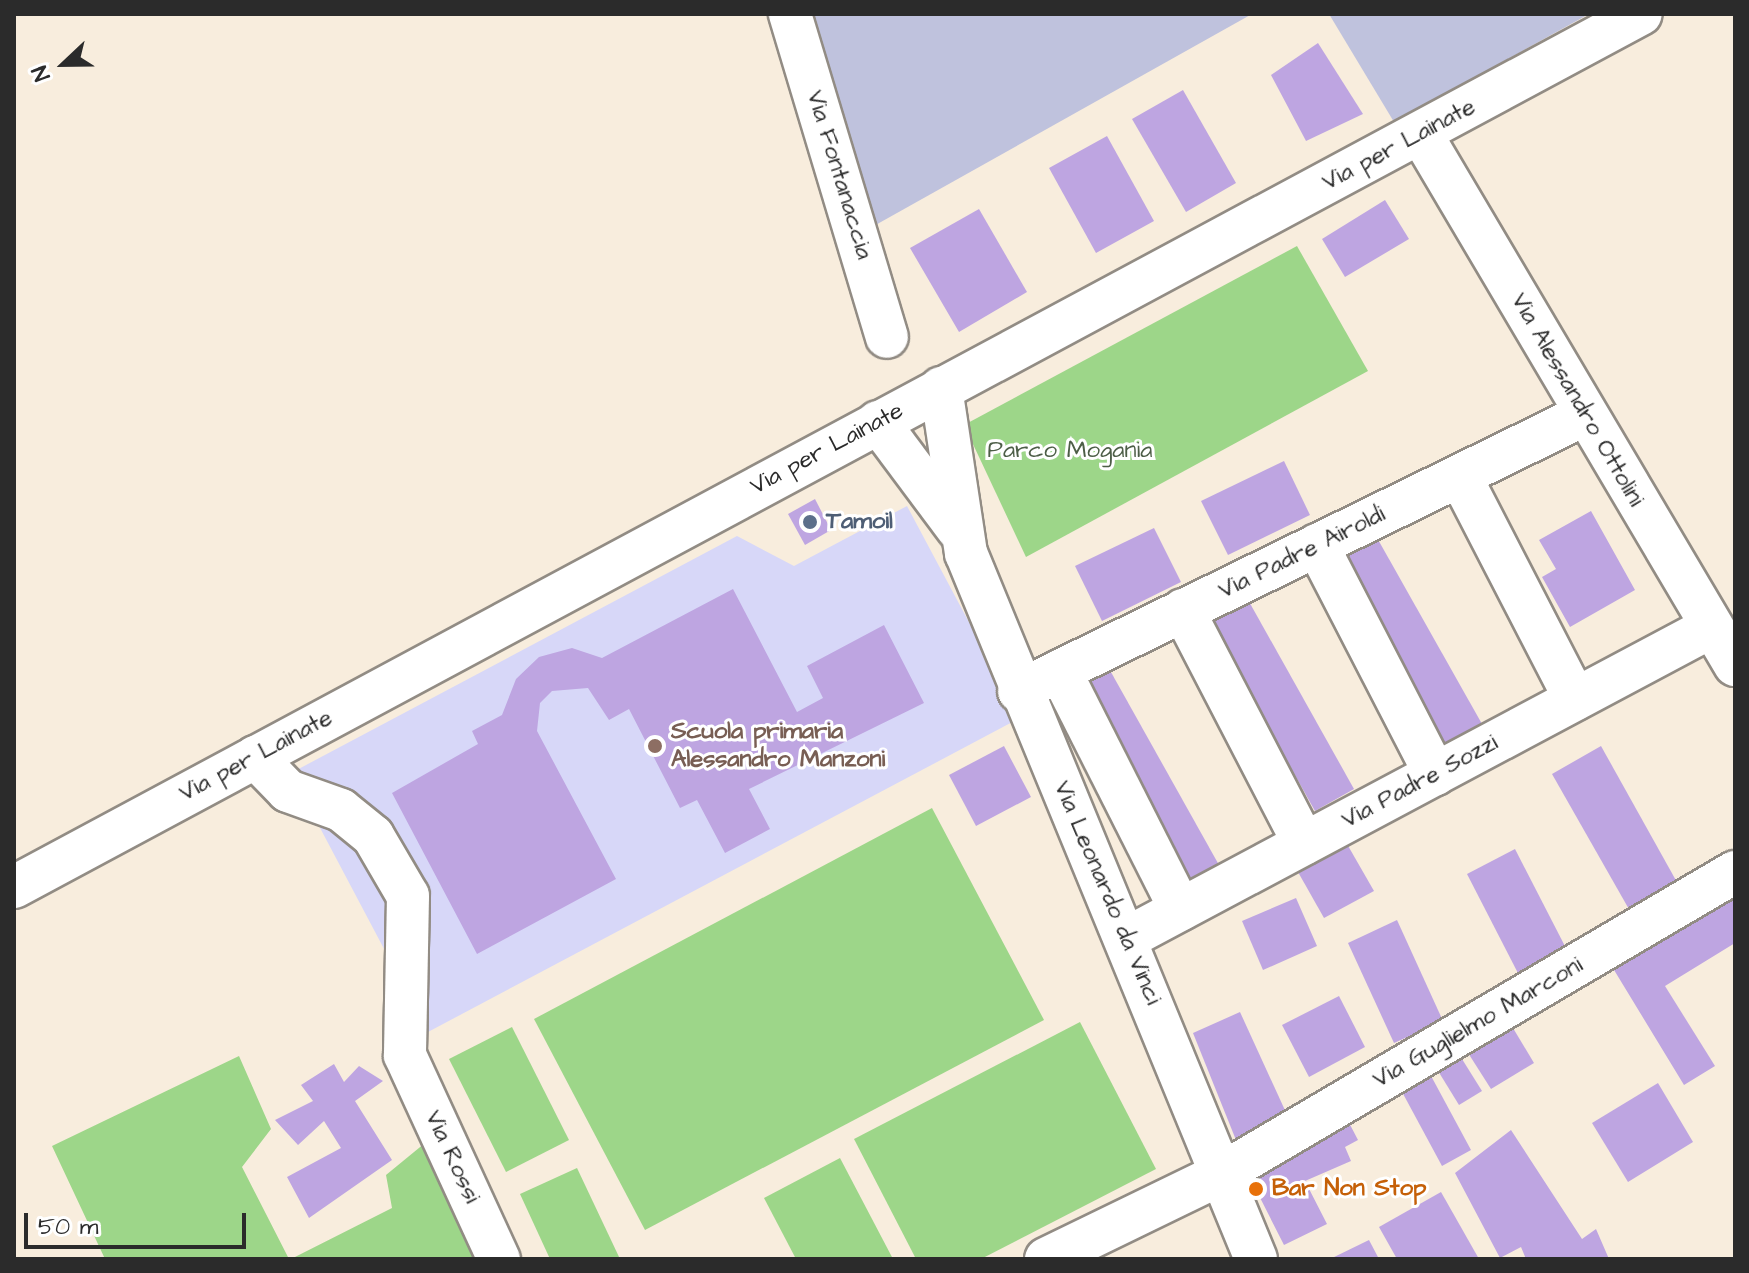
<!DOCTYPE html>
<html>
<head>
<meta charset="utf-8">
<style>
  body { margin:0 }
  #map { position:relative; width:1749px; height:1273px; overflow:hidden; background:#f8eddd; font-family:"Architects Daughter",sans-serif }
  div>[style] { position:absolute }
  [style*='--x'] { left:calc(var(--x)*1px); top:calc(var(--y)*1px); width:calc(var(--w)*1px); rotate:calc(var(--a)*1deg) }
  .built>* { inset:0; background:#d7d7f8 }
  .industrial>* { inset:0; background:#bfc2dd }
  .green>* { inset:0; background:#9dd689 }
  .building>* { inset:0; background:#bea5e1 }
  .roads { filter:drop-shadow(2px 0 #928c84) drop-shadow(-2px 0 #928c84) drop-shadow(0 2px #928c84) drop-shadow(0 -2px #928c84) }
  .minor>* { height:42px; margin:-21px; padding:0 21px; transform-origin:21px; border-radius:21px; background:#fff }
  .dots>* { width:22px; height:22px; translate:-50% -50%; box-sizing:border-box; border:4px solid #fff; border-radius:50% }
  span { translate:-50% -50%; white-space:nowrap; text-align:center; line-height:1.15; -webkit-text-stroke:6px #fff; paint-order:stroke }
  .street-label { font-size:24px; color:#2b2b2b }
  .park-label { font-size:24px; color:#4d5e47 }
  .service-label { font-size:24px; color:#4e5e75; font-weight:700 }
  .left { translate:0 -50%; text-align:left }
  .education-label { font-size:24px; color:#785e54; font-weight:700 }
  .food-label { font-size:24px; color:#c56008; font-weight:700 }
  .frame { position:absolute; inset:0; border:16px solid #2b2b2b; pointer-events:none }
  .north { position:absolute; left:24px; top:24px; width:80px; height:80px; -webkit-text-stroke:6px #fff; paint-order:stroke; rotate:248deg; font-size:22px; font-weight:700; line-height:32px; text-align:center; color:#2b2b2b }
  .north::after { content:''; display:block; margin:auto; width:28px; height:36px; background:#2b2b2b; clip-path:polygon(50% 0,100% 100%,50% 72%,0 100%) }
  .scale { position:absolute; left:24px; top:1213px; width:222px; height:36px; box-sizing:border-box; border:4px solid #2b2b2b; border-top:0; padding-left:10px; font-size:24px; line-height:28px; white-space:nowrap; color:#2b2b2b; -webkit-text-stroke:6px #fff; paint-order:stroke }
</style>
</head>
<body>
<div id="map">
  <div class="built">
    <i style="clip-path:polygon(907px 506px,1020px 718px,428px 1032px,291px 773px,737px 536px,794px 566px)"></i>
  </div>
  <div class="industrial">
    <i style="clip-path:polygon(807px 14px,1252px 14px,872px 227px)"></i>
    <i style="clip-path:polygon(1329px 14px,1589px 14px,1394px 122px)"></i>
  </div>
  <div class="green">
    <i style="clip-path:polygon(1297px 246px,1368px 371px,1026px 557px,964px 425px)"></i>
    <i style="clip-path:polygon(932px 808px,1044px 1020px,645px 1230px,534px 1019px)"></i>
    <i style="clip-path:polygon(1080px 1022px,1156px 1169px,981px 1259px,916px 1259px,854px 1139px)"></i>
    <i style="clip-path:polygon(512px 1027px,569px 1140px,506px 1172px,449px 1059px)"></i>
    <i style="clip-path:polygon(239px 1056px,271px 1129px,242px 1167px,289px 1259px,105px 1259px,52px 1146px)"></i>
    <i style="clip-path:polygon(425px 1143px,482px 1259px,291px 1259px,392px 1208px,386px 1175px)"></i>
    <i style="clip-path:polygon(840px 1158px,893px 1259px,796px 1259px,764px 1198px)"></i>
    <i style="clip-path:polygon(577px 1168px,620px 1259px,550px 1259px,520px 1194px)"></i>
  </div>
  <div class="building">
    <i style="clip-path:polygon(1318px 43px,1363px 114px,1306px 141px,1271px 75px)"></i>
    <i style="clip-path:polygon(1183px 90px,1236px 183px,1186px 212px,1132px 119px)"></i>
    <i style="clip-path:polygon(1107px 136px,1154px 221px,1096px 253px,1049px 168px)"></i>
    <i style="clip-path:polygon(1385px 200px,1409px 239px,1345px 277px,1322px 239px)"></i>
    <i style="clip-path:polygon(979px 209px,1027px 292px,959px 332px,910px 248px)"></i>
    <i style="clip-path:polygon(1284px 461px,1310px 515px,1228px 555px,1201px 501px)"></i>
    <i style="clip-path:polygon(815px 499px,831px 530px,805px 545px,788px 514px)"></i>
    <i style="clip-path:polygon(1591px 511px,1635px 590px,1570px 627px,1542px 577px,1556px 569px,1539px 540px)"></i>
    <i style="clip-path:polygon(1154px 528px,1181px 582px,1102px 621px,1075px 566px)"></i>
    <i style="clip-path:polygon(1376px 536px,1482px 724px,1446px 745px,1340px 557px)"></i>
    <i style="clip-path:polygon(733px 589px,797px 712px,823px 698px,807px 666px,884px 625px,924px 703px,749px 789px,770px 829px,725px 853px,697px 800px,680px 808px,629px 709px,609px 720px,588px 688px,552px 691px,540px 703px,537px 731px,616px 879px,477px 954px,392px 793px,478px 744px,472px 731px,502px 715px,516px 679px,539px 657px,572px 648px,602px 658px)"></i>
    <i style="clip-path:polygon(1247px 598px,1354px 789px,1315px 811px,1208px 620px)"></i>
    <i style="clip-path:polygon(1107px 665px,1219px 865px,1188px 882px,1076px 682px)"></i>
    <i style="clip-path:polygon(1004px 746px,1031px 797px,976px 826px,949px 775px)"></i>
    <i style="clip-path:polygon(1601px 746px,1678px 884px,1630px 911px,1552px 774px)"></i>
    <i style="clip-path:polygon(1347px 844px,1374px 891px,1324px 918px,1298px 872px)"></i>
    <i style="clip-path:polygon(1515px 849px,1569px 954px,1521px 979px,1467px 874px)"></i>
    <i style="clip-path:polygon(1735px 889px,1735px 943px,1665px 986px,1715px 1066px,1684px 1085px,1611px 965px)"></i>
    <i style="clip-path:polygon(1296px 898px,1317px 946px,1263px 970px,1242px 921px)"></i>
    <i style="clip-path:polygon(1397px 920px,1443px 1021px,1394px 1043px,1348px 943px)"></i>
    <i style="clip-path:polygon(1339px 996px,1365px 1047px,1309px 1077px,1282px 1025px)"></i>
    <i style="clip-path:polygon(1240px 1012px,1289px 1119px,1238px 1145px,1193px 1033px)"></i>
    <i style="clip-path:polygon(1507px 1018px,1534px 1063px,1491px 1089px,1463px 1045px)"></i>
    <i style="clip-path:polygon(1457px 1051px,1482px 1091px,1459px 1105px,1435px 1066px)"></i>
    <i style="clip-path:polygon(334px 1064px,344px 1082px,359px 1066px,383px 1081px,355px 1101px,392px 1160px,309px 1218px,287px 1177px,341px 1148px,324px 1121px,298px 1145px,275px 1120px,313px 1101px,301px 1085px)"></i>
    <i style="clip-path:polygon(1430px 1074px,1471px 1150px,1442px 1166px,1401px 1090px)"></i>
    <i style="clip-path:polygon(1658px 1083px,1693px 1142px,1628px 1182px,1592px 1123px)"></i>
    <i style="clip-path:polygon(1346px 1117px,1358px 1140px,1345px 1147px,1351px 1161px,1305px 1181px,1327px 1224px,1284px 1245px,1248px 1174px)"></i>
    <i style="clip-path:polygon(1511px 1130px,1582px 1239px,1596px 1229px,1609px 1259px,1526px 1259px,1521px 1247px,1500px 1258px,1455px 1173px)"></i>
    <i style="clip-path:polygon(1441px 1192px,1479px 1259px,1397px 1259px,1379px 1227px)"></i>
    <i style="clip-path:polygon(1369px 1240px,1379px 1259px,1330px 1259px)"></i>
  </div>
  <div class="roads">
    <div class="minor">
      <i style="--x:790;--y:14;--w:337;--a:73.3"></i>
      <i style="--x:1421;--y:134;--w:617;--a:59.4"></i>
      <i style="--x:941;--y:388;--w:167;--a:81.4"></i>
      <i style="--x:966;--y:553;--w:763;--a:67.67"></i>
      <i style="--x:878;--y:422;--w:132;--a:53.3"></i>
      <i style="--x:1460;--y:476;--w:251;--a:62.7"></i>
      <i style="--x:1317;--y:545;--w:258;--a:62.7"></i>
      <i style="--x:1183;--y:610;--w:263;--a:62.6"></i>
      <i style="--x:1060;--y:671;--w:267;--a:63.2"></i>
      <i style="--x:1019;--y:691;--w:629;--a:-26.04"></i>
      <i style="--x:255;--y:757;--w:47;--a:45.9"></i>
      <i style="--x:288;--y:791;--w:56;--a:19.7"></i>
      <i style="--x:341;--y:810;--w:41;--a:39.1"></i>
      <i style="--x:373;--y:836;--w:69;--a:59.7"></i>
      <i style="--x:408;--y:896;--w:159;--a:91.1"></i>
      <i style="--x:405;--y:1055;--w:225;--a:65.3"></i>
      <i style="--x:14;--y:887;--w:1846;--a:-28.22"></i>
      <i style="--x:1129;--y:937;--w:659;--a:-28.04"></i>
      <i style="--x:1046;--y:1259;--w:195;--a:-25.9"></i>
      <i style="--x:1221;--y:1174;--w:596;--a:-30.44"></i>
    </div>
  </div>
  <div class="dots">
    <i style="left:810px;top:522px;background:#5c6f8a"></i>
    <i style="left:655px;top:746px;background:#8d6e63"></i>
    <i style="left:1256px;top:1189px;background:#e8710a"></i>
  </div>
  <div class="street-label">
    <span style="left:1399px;top:145px;rotate:-28deg">Via per Lainate</span>
    <span style="left:839px;top:175px;rotate:73deg">Via Fontanaccia</span>
    <span style="left:1577px;top:400px;rotate:60deg">Via Alessandro Ottolini</span>
    <span style="left:827px;top:449px;rotate:-28deg">Via per Lainate</span>
    <span style="left:1302px;top:553px;rotate:-26deg">Via Padre Airoldi</span>
    <span style="left:256px;top:756px;rotate:-28deg">Via per Lainate</span>
    <span style="left:1420px;top:782px;rotate:-28deg">Via Padre Sozzi</span>
    <span style="left:1107px;top:893px;rotate:67deg">Via Leonardo da Vinci</span>
    <span style="left:1478px;top:1023px;rotate:-30deg">Via Guglielmo Marconi</span>
    <span style="left:452px;top:1157px;rotate:65deg">Via Rossi</span>
  </div>
  <div class="park-label">
    <span style="left:1070px;top:451px">Parco Mogania</span>
  </div>
  <div class="service-label">
    <span class="left" style="left:826px;top:522px">Tamoil</span>
  </div>
  <div class="education-label">
    <span class="left" style="left:671px;top:746px">Scuola primaria<br>Alessandro Manzoni</span>
  </div>
  <div class="food-label">
    <span class="left" style="left:1272px;top:1189px">Bar Non Stop</span>
  </div>
  <div class="frame"></div>
  <div class="north">N</div>
  <div class="scale">50 m</div>
</div>
</body>
</html>
